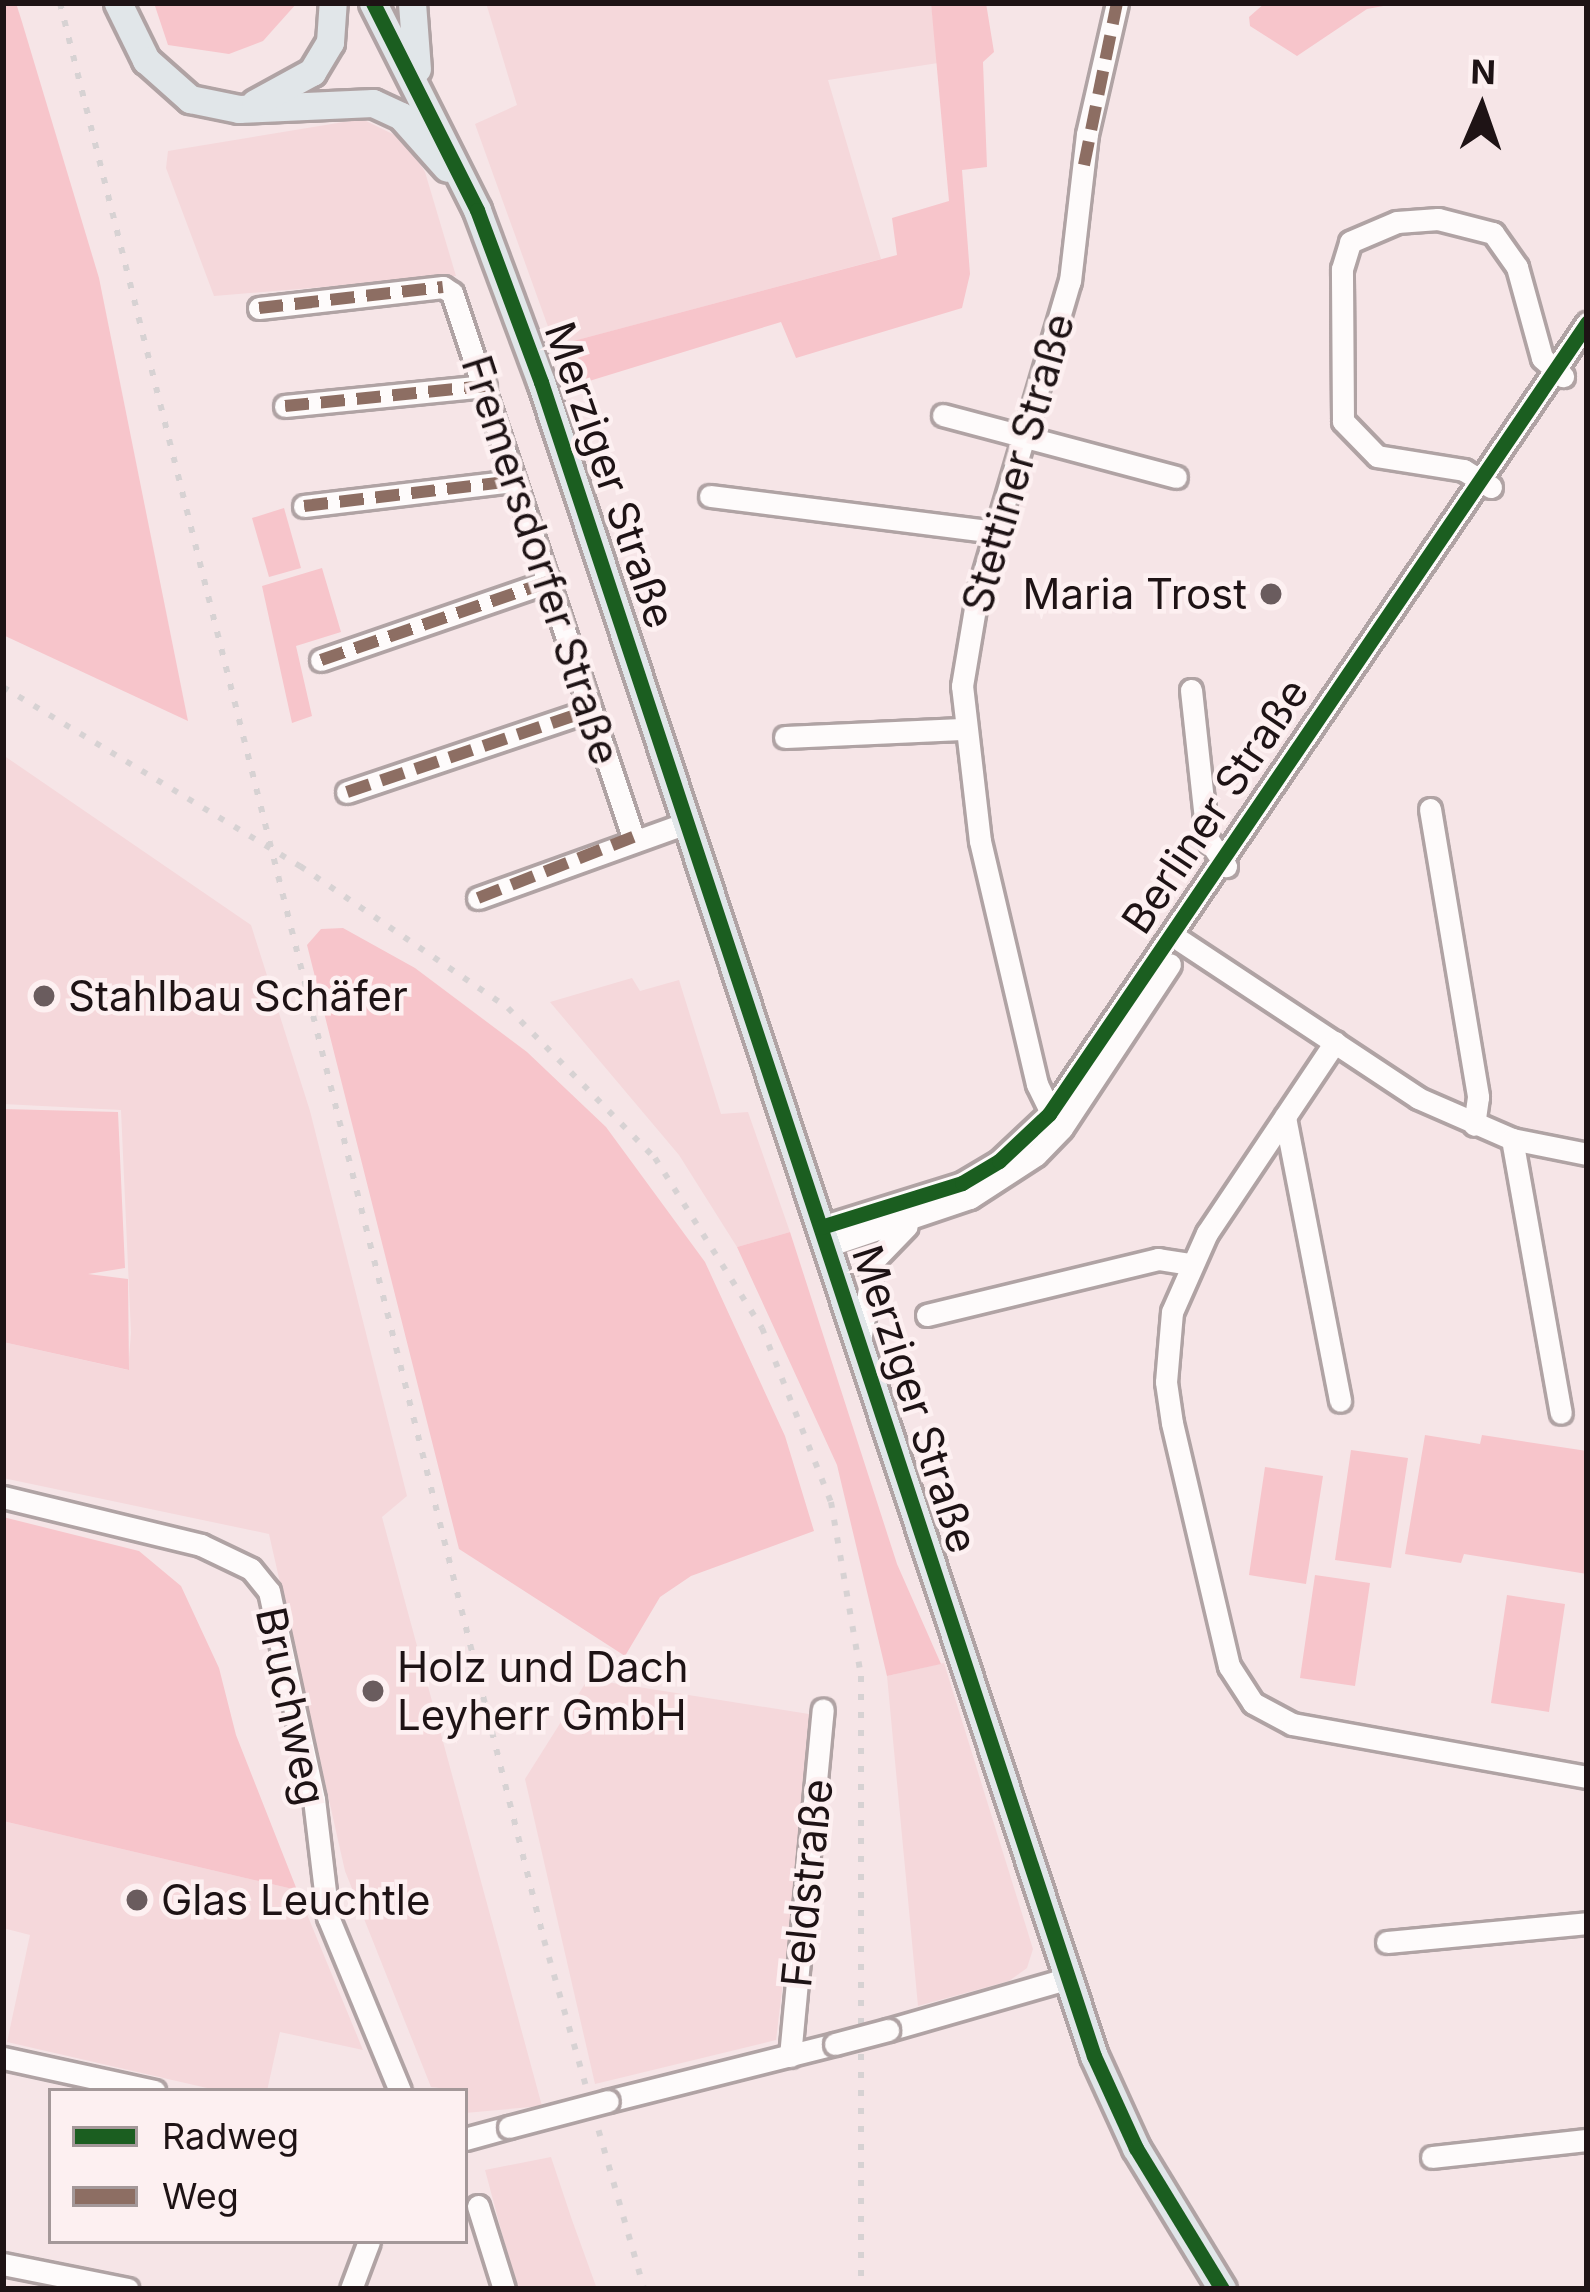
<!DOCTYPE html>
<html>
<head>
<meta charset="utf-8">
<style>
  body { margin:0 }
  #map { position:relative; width:1590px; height:2292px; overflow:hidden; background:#f6e5e7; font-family:Inter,sans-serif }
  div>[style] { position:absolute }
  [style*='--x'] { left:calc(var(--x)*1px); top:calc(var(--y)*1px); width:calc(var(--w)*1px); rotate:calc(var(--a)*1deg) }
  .built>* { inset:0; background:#f5d8db }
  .green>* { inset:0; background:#f7c5cb }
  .roads { filter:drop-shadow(3px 0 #b0a3a4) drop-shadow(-3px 0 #b0a3a4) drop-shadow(0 3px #b0a3a4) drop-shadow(0 -3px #b0a3a4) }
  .minor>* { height:21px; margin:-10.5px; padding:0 10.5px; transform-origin:10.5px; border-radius:10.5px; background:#fefbfb }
  .major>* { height:27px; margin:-13.5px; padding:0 13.5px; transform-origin:13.5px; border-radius:13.5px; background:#e1e6e9 }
  .rail>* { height:6px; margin-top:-3px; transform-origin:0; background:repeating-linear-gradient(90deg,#d7d2d3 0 6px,transparent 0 18px) }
  .bridges { filter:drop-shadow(3px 0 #b0a3a4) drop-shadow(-3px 0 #b0a3a4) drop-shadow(0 3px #b0a3a4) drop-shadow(0 -3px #b0a3a4) }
  .minor-bridge>* { height:21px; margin:-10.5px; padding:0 10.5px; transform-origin:10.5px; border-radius:10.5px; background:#fefbfb }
  .quiet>* { height:12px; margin-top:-6px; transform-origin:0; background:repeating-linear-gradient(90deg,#8d6e63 0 24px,transparent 0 36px) }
  .cycleway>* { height:15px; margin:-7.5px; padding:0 7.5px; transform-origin:7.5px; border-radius:7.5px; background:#1b5e20 }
  .dots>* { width:33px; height:33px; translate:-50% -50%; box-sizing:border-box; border:6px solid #fdf0f1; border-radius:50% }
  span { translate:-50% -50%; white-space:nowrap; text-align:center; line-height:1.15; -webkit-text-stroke:9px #fdf0f1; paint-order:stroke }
  .street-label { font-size:42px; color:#1e1315 }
  .poi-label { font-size:42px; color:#1e1315 }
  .right { translate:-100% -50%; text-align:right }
  .left { translate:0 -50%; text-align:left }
  .frame { position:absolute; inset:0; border:6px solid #1e1315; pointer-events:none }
  .legend { position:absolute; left:48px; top:2088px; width:420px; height:156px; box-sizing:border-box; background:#fdf0f1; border:3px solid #a49899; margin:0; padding:15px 21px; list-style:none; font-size:36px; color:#1e1315 }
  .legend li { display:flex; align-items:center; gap:24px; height:60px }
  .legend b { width:60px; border:3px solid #a49899 }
  .north { position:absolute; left:1422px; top:48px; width:120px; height:120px; -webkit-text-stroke:9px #fdf0f1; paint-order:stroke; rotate:2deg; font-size:33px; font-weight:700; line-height:48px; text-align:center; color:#1e1315 }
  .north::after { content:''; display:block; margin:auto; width:42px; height:54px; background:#1e1315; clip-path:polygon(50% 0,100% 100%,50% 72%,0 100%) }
</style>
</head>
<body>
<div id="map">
  <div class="built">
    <i style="clip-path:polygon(486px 3px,931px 3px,938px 63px,828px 80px,881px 259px,555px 346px,475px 124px,517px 105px)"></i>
    <i style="clip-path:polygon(362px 119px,405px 140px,425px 172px,456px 276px,214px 296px,166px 168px,168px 151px)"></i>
    <i style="clip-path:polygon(3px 755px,251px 925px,310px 1111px,407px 1496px,382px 1517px,542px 2106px,465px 2113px,465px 2091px,431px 2087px,345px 1871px,269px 1534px,3px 1478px,3px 1342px,128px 1370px,131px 1333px,121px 1110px,3px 1104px)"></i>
    <i style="clip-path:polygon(632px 978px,640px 991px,679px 980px,721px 1114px,748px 1112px,790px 1232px,737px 1247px,679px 1155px,550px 1002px)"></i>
    <i style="clip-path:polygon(944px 1663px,1033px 1949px,1027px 1968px,1009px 1981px,918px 2006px,887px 1676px)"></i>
    <i style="clip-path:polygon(588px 1679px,815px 1715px,776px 2040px,595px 2084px,525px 1779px)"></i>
    <i style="clip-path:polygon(3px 1821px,297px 1890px,363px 2050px,280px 2032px,267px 2091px,220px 2091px,7px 2042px,30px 1935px,3px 1928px)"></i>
    <i style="clip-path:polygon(551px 2157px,572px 2220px,597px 2289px,517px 2289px,485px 2170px)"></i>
  </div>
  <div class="green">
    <i style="clip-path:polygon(3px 3px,16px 3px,22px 22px,99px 278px,188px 721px,3px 635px)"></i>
    <i style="clip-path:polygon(154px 3px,297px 3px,263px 41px,229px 54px,168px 45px)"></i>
    <i style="clip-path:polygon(931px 3px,986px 3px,994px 52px,983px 62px,987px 167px,962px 170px,970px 274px,962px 308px,796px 358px,781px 322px,573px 386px,562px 344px,897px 255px,892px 218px,949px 201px)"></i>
    <i style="clip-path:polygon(1265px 3px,1400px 3px,1367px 9px,1297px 56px,1250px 26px,1249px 17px)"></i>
    <i style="clip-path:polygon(284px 508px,301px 568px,269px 577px,252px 518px)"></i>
    <i style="clip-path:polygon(322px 568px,341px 632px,296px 646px,312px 716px,292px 723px,262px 586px)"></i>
    <i style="clip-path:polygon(343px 928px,415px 968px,527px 1052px,606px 1127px,705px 1262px,785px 1436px,814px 1531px,691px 1576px,660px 1597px,625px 1656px,459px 1549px,307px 945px,321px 929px)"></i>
    <i style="clip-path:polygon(3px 1109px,118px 1112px,125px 1268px,88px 1274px,128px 1279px,129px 1370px,3px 1342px)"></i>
    <i style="clip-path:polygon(790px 1232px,897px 1564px,941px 1664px,887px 1676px,837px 1465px,737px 1247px)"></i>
    <i style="clip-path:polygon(1425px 1435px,1480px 1444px,1482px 1435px,1587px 1451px,1587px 1574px,1464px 1554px,1461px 1563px,1405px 1554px)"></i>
    <i style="clip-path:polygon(1351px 1450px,1408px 1458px,1391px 1568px,1335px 1560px)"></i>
    <i style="clip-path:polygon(1265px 1467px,1323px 1476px,1306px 1584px,1249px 1575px)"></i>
    <i style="clip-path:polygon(3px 1517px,139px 1551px,181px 1586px,219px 1668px,236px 1735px,297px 1890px,3px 1821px)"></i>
    <i style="clip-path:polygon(1315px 1575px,1370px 1583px,1355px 1686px,1300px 1678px)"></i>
    <i style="clip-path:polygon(1507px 1595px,1565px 1604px,1549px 1712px,1491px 1703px)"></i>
  </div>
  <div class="roads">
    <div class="minor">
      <i style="--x:259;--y:308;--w:185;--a:-6.5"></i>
      <i style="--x:443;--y:287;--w:11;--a:34"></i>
      <i style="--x:452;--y:293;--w:573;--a:71.6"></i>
      <i style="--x:285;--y:406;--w:201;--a:-5.7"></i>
      <i style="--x:943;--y:415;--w:241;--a:14.9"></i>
      <i style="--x:1491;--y:487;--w:32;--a:-148"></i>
      <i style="--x:1464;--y:470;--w:88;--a:-170.9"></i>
      <i style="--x:1377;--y:456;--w:49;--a:-134.2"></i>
      <i style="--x:1343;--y:421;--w:152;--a:-90.4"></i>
      <i style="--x:1342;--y:269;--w:28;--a:-73"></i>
      <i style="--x:1350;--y:242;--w:51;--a:-23.1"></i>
      <i style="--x:1397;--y:222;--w:41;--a:-4.2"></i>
      <i style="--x:1438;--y:219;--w:57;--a:14.3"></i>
      <i style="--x:1493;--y:233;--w:42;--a:54.8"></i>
      <i style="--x:1517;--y:267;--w:94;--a:74.6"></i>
      <i style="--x:1542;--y:358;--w:28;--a:41"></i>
      <i style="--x:710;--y:496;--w:287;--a:7.2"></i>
      <i style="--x:304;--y:506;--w:212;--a:-6.8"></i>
      <i style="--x:321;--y:660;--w:242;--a:-19"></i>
      <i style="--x:1191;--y:690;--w:149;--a:83.8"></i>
      <i style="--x:1207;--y:838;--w:34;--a:56"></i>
      <i style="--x:785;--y:737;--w:177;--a:-2.6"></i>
      <i style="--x:347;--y:792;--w:257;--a:-18.6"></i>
      <i style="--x:1430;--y:809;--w:292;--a:80.5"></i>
      <i style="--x:1478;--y:1097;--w:28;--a:98"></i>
      <i style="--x:478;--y:898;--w:224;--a:-19.8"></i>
      <i style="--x:1172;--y:935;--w:295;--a:33.5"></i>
      <i style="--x:1418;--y:1098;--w:103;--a:23.6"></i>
      <i style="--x:1512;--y:1139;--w:76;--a:11.3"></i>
      <i style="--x:1335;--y:1042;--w:230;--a:123.8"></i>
      <i style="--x:1207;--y:1233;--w:86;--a:113.9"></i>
      <i style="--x:1172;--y:1312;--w:70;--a:94.9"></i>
      <i style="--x:1166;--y:1382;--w:41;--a:81.7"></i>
      <i style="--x:1172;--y:1423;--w:250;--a:76.8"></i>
      <i style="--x:1229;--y:1666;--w:44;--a:57"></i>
      <i style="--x:1253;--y:1703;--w:44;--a:28.3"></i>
      <i style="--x:1292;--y:1724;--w:300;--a:10.2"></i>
      <i style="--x:1285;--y:1117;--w:289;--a:79"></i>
      <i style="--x:1054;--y:1119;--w:39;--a:-116"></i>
      <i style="--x:1037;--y:1084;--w:250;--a:-103.2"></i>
      <i style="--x:980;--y:841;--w:156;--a:-96.6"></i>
      <i style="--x:962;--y:686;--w:91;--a:-80.5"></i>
      <i style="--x:977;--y:596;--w:328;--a:-73.6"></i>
      <i style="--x:1070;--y:281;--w:148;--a:-83.4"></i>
      <i style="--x:1087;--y:134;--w:134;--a:-77.1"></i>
      <i style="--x:1512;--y:1139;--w:278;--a:79.9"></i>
      <i style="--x:821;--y:1227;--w:148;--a:-17.3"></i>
      <i style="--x:962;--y:1183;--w:43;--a:-30.7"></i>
      <i style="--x:999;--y:1161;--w:69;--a:-43.2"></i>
      <i style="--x:1049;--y:1114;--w:957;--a:-55.78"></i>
      <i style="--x:827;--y:1246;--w:151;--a:-18.6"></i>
      <i style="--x:970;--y:1198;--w:79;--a:-33.1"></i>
      <i style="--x:1036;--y:1155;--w:37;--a:-46"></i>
      <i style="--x:1062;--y:1128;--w:196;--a:-56.6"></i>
      <i style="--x:927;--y:1315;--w:238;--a:-13.6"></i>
      <i style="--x:1158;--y:1259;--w:33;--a:9"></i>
      <i style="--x:861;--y:1335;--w:76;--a:-80.2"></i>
      <i style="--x:874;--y:1260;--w:47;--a:-45.9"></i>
      <i style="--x:3;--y:1497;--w:204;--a:13.6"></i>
      <i style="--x:201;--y:1545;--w:55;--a:25.6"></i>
      <i style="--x:251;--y:1569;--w:28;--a:51"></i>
      <i style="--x:269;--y:1591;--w:213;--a:77.8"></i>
      <i style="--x:314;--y:1799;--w:119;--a:83.2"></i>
      <i style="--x:328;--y:1917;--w:188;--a:67.5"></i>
      <i style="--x:1387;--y:1942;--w:201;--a:-5.4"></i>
      <i style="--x:888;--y:2030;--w:185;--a:-16"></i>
      <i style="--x:790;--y:2056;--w:348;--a:-84.6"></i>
      <i style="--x:3;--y:2058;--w:155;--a:12.3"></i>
      <i style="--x:608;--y:2101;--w:234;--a:-14.1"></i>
      <i style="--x:465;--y:2139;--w:46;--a:-15.3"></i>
      <i style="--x:1432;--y:2157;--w:156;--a:-6.3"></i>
      <i style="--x:478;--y:2206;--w:87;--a:72.6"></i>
      <i style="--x:3;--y:2264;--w:127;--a:11.3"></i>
      <i style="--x:351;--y:2289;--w:51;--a:-69.4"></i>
    </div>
    <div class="major">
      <i style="--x:118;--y:3;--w:64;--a:63.8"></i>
      <i style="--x:146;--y:60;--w:59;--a:41.6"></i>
      <i style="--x:190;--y:99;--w:50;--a:11.5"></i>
      <i style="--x:239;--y:109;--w:134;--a:-2.6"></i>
      <i style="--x:373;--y:103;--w:31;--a:25"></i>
      <i style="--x:401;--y:116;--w:69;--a:48.5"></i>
      <i style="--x:373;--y:3;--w:232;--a:63.3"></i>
      <i style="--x:477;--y:210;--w:184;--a:69.6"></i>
      <i style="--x:541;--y:382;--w:1763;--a:71.72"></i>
      <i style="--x:1094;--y:2056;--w:101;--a:65.5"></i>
      <i style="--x:1136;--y:2148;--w:165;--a:58.6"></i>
      <i style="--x:412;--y:3;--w:66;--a:85.7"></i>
      <i style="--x:255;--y:103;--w:65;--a:-28.5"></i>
      <i style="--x:312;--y:72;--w:35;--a:-59"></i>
      <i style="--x:330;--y:42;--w:39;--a:-86"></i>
    </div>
  </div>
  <div class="rail">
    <i style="--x:60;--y:3;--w:1997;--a:75.97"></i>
    <i style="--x:544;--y:1940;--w:363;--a:74"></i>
    <i style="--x:3;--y:687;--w:347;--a:31.1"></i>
    <i style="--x:300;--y:866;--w:252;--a:34.3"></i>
    <i style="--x:508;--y:1008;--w:210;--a:45.6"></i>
    <i style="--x:655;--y:1158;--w:201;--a:57.8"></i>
    <i style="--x:762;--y:1328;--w:187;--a:68.4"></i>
    <i style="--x:831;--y:1502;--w:177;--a:80.2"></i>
    <i style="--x:861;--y:1676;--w:613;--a:90"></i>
  </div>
  <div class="bridges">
    <div class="minor-bridge">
      <i style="--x:835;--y:2044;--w:55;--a:-14.8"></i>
      <i style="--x:509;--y:2127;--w:102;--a:-14.7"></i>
    </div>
  </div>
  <div class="quiet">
    <i style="--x:1084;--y:165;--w:165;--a:-78.5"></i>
    <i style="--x:259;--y:308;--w:185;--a:-6.5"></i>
    <i style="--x:285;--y:406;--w:201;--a:-5.7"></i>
    <i style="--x:304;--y:506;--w:212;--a:-6.8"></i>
    <i style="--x:321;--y:660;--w:242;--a:-19"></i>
    <i style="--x:347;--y:792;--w:257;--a:-18.6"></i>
    <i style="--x:478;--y:898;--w:167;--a:-21.5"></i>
  </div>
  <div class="cycleway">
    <i style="--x:373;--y:3;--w:232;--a:63.3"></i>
    <i style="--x:477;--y:210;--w:184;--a:69.6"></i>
    <i style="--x:541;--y:382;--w:1763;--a:71.72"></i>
    <i style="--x:1094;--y:2056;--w:101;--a:65.5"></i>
    <i style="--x:1136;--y:2148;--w:165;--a:58.6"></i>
    <i style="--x:821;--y:1227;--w:148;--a:-17.3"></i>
    <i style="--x:962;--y:1183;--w:43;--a:-30.7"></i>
    <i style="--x:999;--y:1161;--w:69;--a:-43.2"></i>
    <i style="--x:1049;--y:1114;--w:957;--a:-55.78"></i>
  </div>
  <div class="dots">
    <i style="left:1271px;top:594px;background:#6a5c5e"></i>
    <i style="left:44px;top:996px;background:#6a5c5e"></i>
    <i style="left:373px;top:1691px;background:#6a5c5e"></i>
    <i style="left:137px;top:1900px;background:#6a5c5e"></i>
  </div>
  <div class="street-label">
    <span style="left:1018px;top:463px;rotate:-74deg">Stettiner Straße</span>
    <span style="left:610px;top:475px;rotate:71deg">Merziger Straße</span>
    <span style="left:541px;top:560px;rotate:72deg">Fremersdorfer Straße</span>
    <span style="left:1215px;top:806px;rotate:-56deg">Berliner Straße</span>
    <span style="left:915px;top:1399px;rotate:72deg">Merziger Straße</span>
    <span style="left:291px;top:1706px;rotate:78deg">Bruchweg</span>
    <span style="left:807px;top:1883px;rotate:-84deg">Feldstraße</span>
  </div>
  <div class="poi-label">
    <span class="right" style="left:1247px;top:594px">Maria Trost</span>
    <span class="left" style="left:68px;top:996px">Stahlbau Schäfer</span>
    <span class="left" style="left:397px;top:1691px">Holz und Dach<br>Leyherr GmbH</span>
    <span class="left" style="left:161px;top:1900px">Glas Leuchtle</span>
  </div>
  <div class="frame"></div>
  <ul class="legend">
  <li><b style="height:15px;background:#1b5e20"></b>Radweg</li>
  <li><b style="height:15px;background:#8d6e63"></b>Weg</li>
  </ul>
  <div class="north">N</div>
</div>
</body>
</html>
